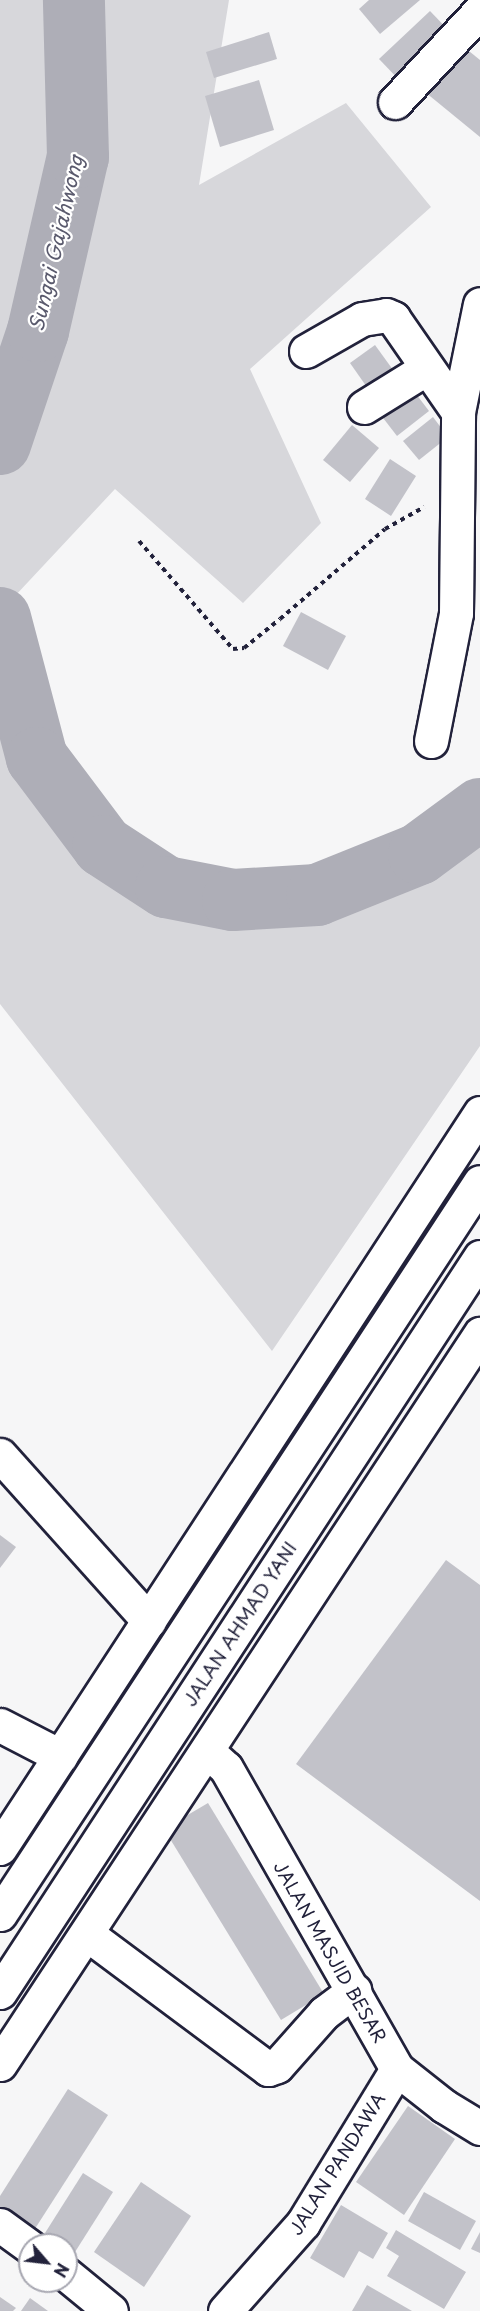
<!DOCTYPE html>
<html>
<head>
<meta charset="utf-8">
<style>
  body { margin:0 }
  #map { position:relative; width:480px; height:2311px; overflow:hidden; background:#f6f6f7; font-family:"Playpen Sans",sans-serif }
  div>[style] { position:absolute }
  [style*='--x'] { left:calc(var(--x)*1px); top:calc(var(--y)*1px); width:calc(var(--w)*1px); rotate:calc(var(--a)*1deg) }
  .green>* { inset:0; background:#d7d7db }
  .river>* { height:62px; margin:-31px; padding:0 31px; transform-origin:31px; border-radius:31px; background:#aeaeb7 }
  .building>* { inset:0; background:#c2c2c9 }
  .path>* { height:4px; margin-top:-2px; transform-origin:0; background:repeating-linear-gradient(90deg,#22223b 0 4.5px,transparent 0 9px) }
  .roads { filter:drop-shadow(2px 0 #22223b) drop-shadow(-2px 0 #22223b) drop-shadow(0 2px #22223b) drop-shadow(0 -2px #22223b) }
  .minor>* { height:33px; margin:-16.5px; padding:0 16.5px; transform-origin:16.5px; border-radius:16.5px; background:#fff }
  .highway>* { height:33px; margin:-16.5px; padding:0 16.5px; transform-origin:16.5px; border-radius:16.5px; background:#fff }
  span { translate:-50% -50%; white-space:nowrap; text-align:center; line-height:1.15; -webkit-text-stroke:4.5px #fff; paint-order:stroke }
  .street-label { font-size:18px; color:#22223b }
  .water-label { font-size:20px; color:#5a5a6d; font-style:italic }
  .north { position:absolute; left:18px; top:2233px; width:60px; height:60px; box-sizing:border-box; background:#fff; border:2px solid #a7a7b1; border-radius:50%; rotate:118deg; font-size:16px; font-weight:700; line-height:24px; text-align:center; color:#22223b }
  .north::after { content:''; display:block; margin:auto; width:21px; height:27px; background:#22223b; clip-path:polygon(50% 0,100% 100%,50% 72%,0 100%) }
</style>
</head>
<body>
<div id="map">
  <div class="green">
    <i style="clip-path:polygon(0 0,229px 0,199px 185px,346px 103px,431px 207px,250px 369px,321px 523px,243px 603px,115px 489px,0 612px)"></i>
    <i style="clip-path:polygon(0 616px,103px 846px,233px 900px,317px 895px,480px 780px,480px 1046px,272px 1351px,0 1004px)"></i>
  </div>
  <div class="river">
    <i style="--x:0;--y:444;--w:119;--a:-71.4"></i>
    <i style="--x:38;--y:331;--w:179;--a:-77.1"></i>
    <i style="--x:78;--y:157;--w:157;--a:-91.5"></i>
    <i style="--x:0;--y:618;--w:145;--a:75.2"></i>
    <i style="--x:37;--y:758;--w:110;--a:53.1"></i>
    <i style="--x:103;--y:846;--w:75;--a:33.1"></i>
    <i style="--x:166;--y:887;--w:68;--a:11"></i>
    <i style="--x:233;--y:900;--w:84;--a:-3.4"></i>
    <i style="--x:317;--y:895;--w:110;--a:-21.9"></i>
    <i style="--x:419;--y:854;--w:76;--a:-36.4"></i>
  </div>
  <div class="building">
    <i style="clip-path:polygon(369px 0,420px 0,380px 34px,359px 9px)"></i>
    <i style="clip-path:polygon(430px 11px,454px 36px,404px 85px,379px 59px)"></i>
    <i style="clip-path:polygon(269px 32px,277px 59px,214px 78px,206px 52px)"></i>
    <i style="clip-path:polygon(464px 47px,480px 60px,480px 137px,425px 92px)"></i>
    <i style="clip-path:polygon(259px 80px,274px 130px,220px 147px,205px 96px)"></i>
    <i style="clip-path:polygon(375px 345px,396px 374px,371px 393px,350px 363px)"></i>
    <i style="clip-path:polygon(413px 390px,429px 411px,397px 436px,380px 414px)"></i>
    <i style="clip-path:polygon(433px 417px,448px 437px,419px 460px,403px 441px)"></i>
    <i style="clip-path:polygon(352px 425px,379px 448px,350px 482px,323px 460px)"></i>
    <i style="clip-path:polygon(390px 459px,416px 476px,391px 516px,365px 499px)"></i>
    <i style="clip-path:polygon(301px 612px,346px 636px,328px 670px,283px 646px)"></i>
    <i style="clip-path:polygon(0 1535px,16px 1547px,0 1568px)"></i>
    <i style="clip-path:polygon(446px 1560px,480px 1585px,480px 1901px,296px 1764px)"></i>
    <i style="clip-path:polygon(208px 1803px,324px 1994px,281px 2020px,164px 1829px)"></i>
    <i style="clip-path:polygon(68px 2089px,108px 2115px,29px 2238px,0 2220px,0 2196px)"></i>
    <i style="clip-path:polygon(408px 2106px,455px 2139px,404px 2215px,356px 2182px)"></i>
    <i style="clip-path:polygon(83px 2173px,113px 2192px,75px 2252px,45px 2233px)"></i>
    <i style="clip-path:polygon(141px 2182px,191px 2216px,144px 2287px,94px 2252px)"></i>
    <i style="clip-path:polygon(424px 2192px,476px 2221px,460px 2250px,408px 2221px)"></i>
    <i style="clip-path:polygon(341px 2205px,388px 2233px,373px 2259px,359px 2251px,344px 2278px,310px 2258px)"></i>
    <i style="clip-path:polygon(396px 2230px,466px 2272px,444px 2309px,387px 2276px,399px 2256px,386px 2248px)"></i>
    <i style="clip-path:polygon(480px 2232px,480px 2253px,471px 2249px)"></i>
    <i style="clip-path:polygon(367px 2285px,412px 2311px,352px 2311px)"></i>
    <i style="clip-path:polygon(0 2297px,16px 2308px,13px 2311px,0 2311px)"></i>
    <i style="clip-path:polygon(30px 2298px,48px 2311px,21px 2311px)"></i>
  </div>
  <div class="path">
    <i style="--x:139;--y:541;--w:143;--a:49"></i>
    <i style="--x:233;--y:649;--w:11;--a:-5"></i>
    <i style="--x:244;--y:648;--w:46;--a:-38.9"></i>
    <i style="--x:280;--y:619;--w:138;--a:-40.6"></i>
    <i style="--x:385;--y:529;--w:45;--a:-29.4"></i>
  </div>
  <div class="roads">
    <div class="minor">
      <i style="--x:395;--y:102;--w:125;--a:-47"></i>
      <i style="--x:306;--y:351;--w:64;--a:-29.7"></i>
      <i style="--x:362;--y:319;--w:24;--a:-9"></i>
      <i style="--x:386;--y:315;--w:8;--a:23"></i>
      <i style="--x:393;--y:318;--w:114;--a:55.3"></i>
      <i style="--x:364;--y:407;--w:74;--a:-31.8"></i>
      <i style="--x:431;--y:741;--w:130;--a:-78.9"></i>
      <i style="--x:456;--y:613;--w:201;--a:-89.4"></i>
      <i style="--x:458;--y:412;--w:110;--a:-78.5"></i>
      <i style="--x:0;--y:1455;--w:223;--a:48.1"></i>
      <i style="--x:0;--y:1725;--w:68;--a:27.3"></i>
      <i style="--x:207;--y:1751;--w:25;--a:42"></i>
      <i style="--x:226;--y:1768;--w:346;--a:60.4"></i>
      <i style="--x:397;--y:2069;--w:60;--a:38.2"></i>
      <i style="--x:444;--y:2106;--w:42;--a:31.4"></i>
      <i style="--x:0;--y:1848;--w:878;--a:-56.85"></i>
      <i style="--x:87;--y:1934;--w:226;--a:36.7"></i>
      <i style="--x:268;--y:2069;--w:9;--a:-18"></i>
      <i style="--x:277;--y:2066;--w:71;--a:-48.4"></i>
      <i style="--x:324;--y:2013;--w:38;--a:-37"></i>
      <i style="--x:0;--y:2064;--w:874;--a:-56.67"></i>
      <i style="--x:0;--y:2225;--w:37;--a:36"></i>
      <i style="--x:66;--y:2274;--w:58;--a:39.4"></i>
      <i style="--x:225;--y:2311;--w:118;--a:-48.4"></i>
      <i style="--x:303;--y:2223;--w:180;--a:-58.6"></i>
    </div>
    <div class="highway">
      <i style="--x:0;--y:1914;--w:875;--a:-56.75"></i>
      <i style="--x:0;--y:1992;--w:878;--a:-56.85"></i>
    </div>
  </div>
  <div class="street-label">
    <span style="left:240px;top:1624px;rotate:-57deg">JALAN AHMAD YANI</span>
    <span style="left:330px;top:1952px;rotate:60deg">JALAN MASJID BESAR</span>
    <span style="left:337px;top:2164px;rotate:-58deg">JALAN PANDAWA</span>
  </div>
  <div class="water-label">
    <span style="left:56px;top:243px;rotate:-77deg">Sungai Gajahwong</span>
  </div>
  <div class="north">N</div>
</div>
</body>
</html>
